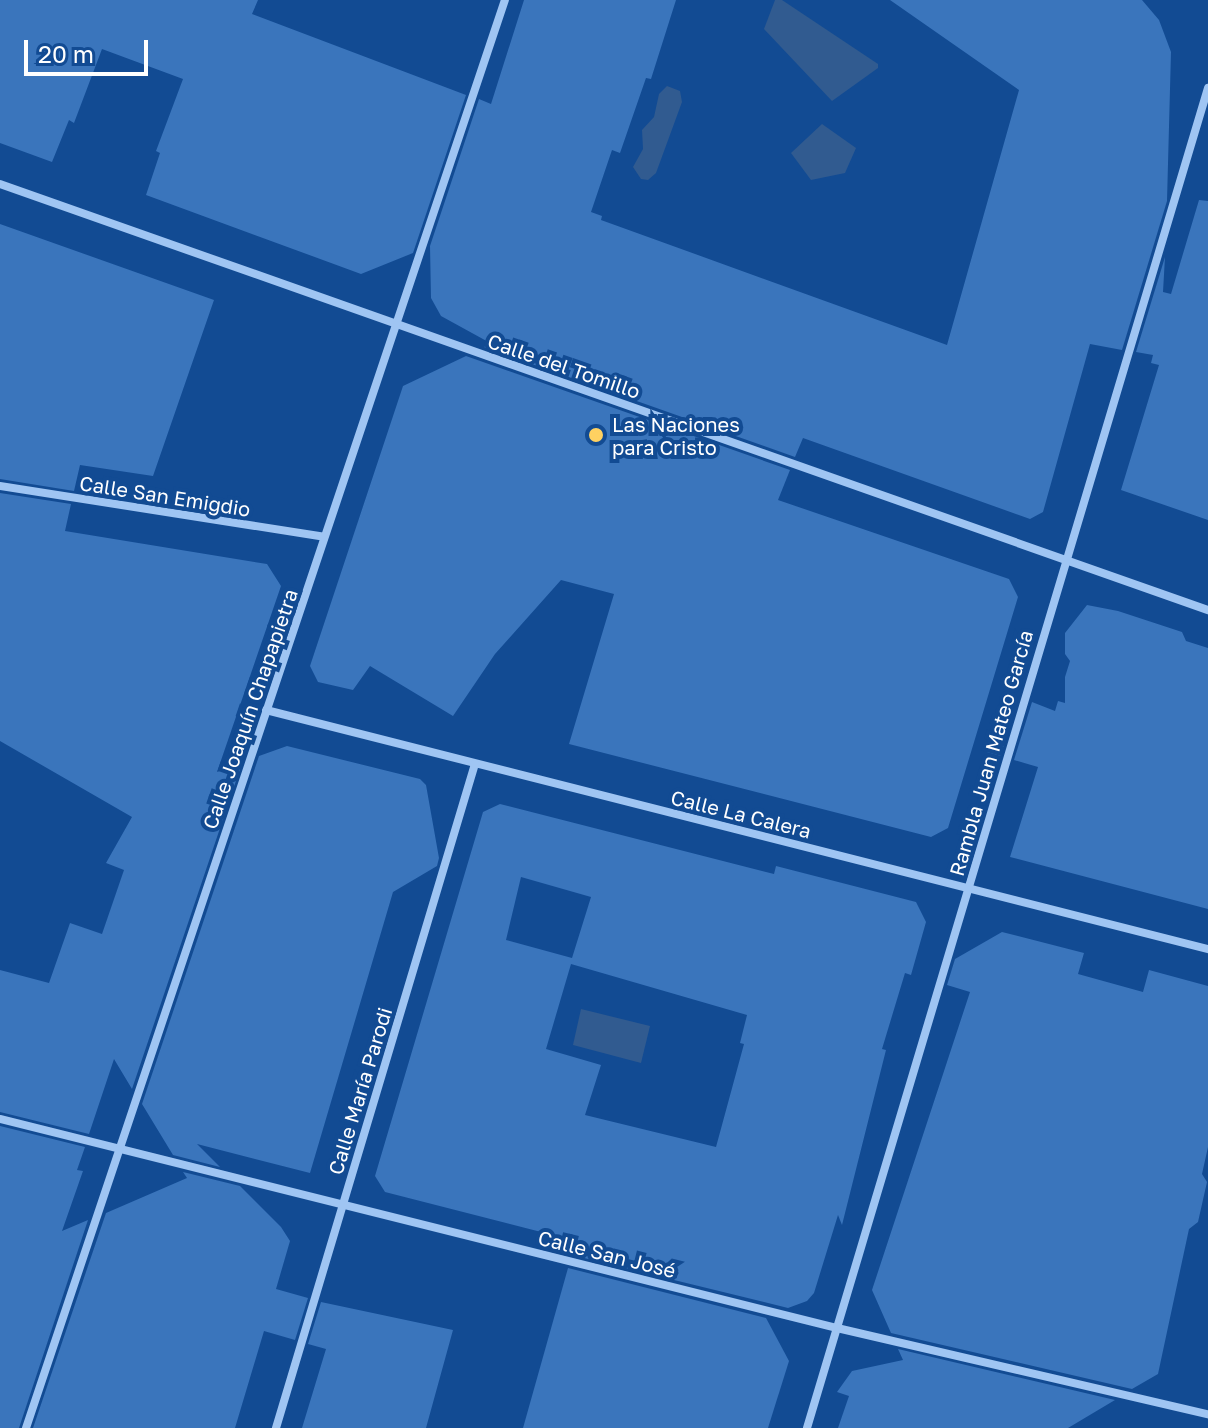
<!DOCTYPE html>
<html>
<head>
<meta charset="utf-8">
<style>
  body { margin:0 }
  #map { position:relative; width:1208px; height:1428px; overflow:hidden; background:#124b93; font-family:"Golos Text",sans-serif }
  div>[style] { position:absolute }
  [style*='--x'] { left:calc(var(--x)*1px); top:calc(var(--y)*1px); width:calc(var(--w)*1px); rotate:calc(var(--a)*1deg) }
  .water>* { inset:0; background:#315b90 }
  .building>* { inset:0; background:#3a75bc }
  .street>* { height:8px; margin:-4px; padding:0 4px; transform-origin:4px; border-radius:4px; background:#9fc5f3 }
  .dots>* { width:22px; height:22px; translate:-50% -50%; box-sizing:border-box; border:4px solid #124b93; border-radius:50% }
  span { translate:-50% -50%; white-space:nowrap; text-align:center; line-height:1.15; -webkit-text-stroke:8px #124b93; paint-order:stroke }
  .street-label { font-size:20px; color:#fff }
  .poi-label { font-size:20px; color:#fff }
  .left { translate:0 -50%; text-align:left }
  .scale { position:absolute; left:24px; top:40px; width:124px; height:36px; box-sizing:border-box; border:4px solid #fff; border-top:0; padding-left:10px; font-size:24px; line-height:28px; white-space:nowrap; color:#fff; -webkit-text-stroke:6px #124b93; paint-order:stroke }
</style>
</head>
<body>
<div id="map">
  <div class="water">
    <i style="clip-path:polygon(775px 0,782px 0,878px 64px,878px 68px,832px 101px,764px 29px)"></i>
    <i style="clip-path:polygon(667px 86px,680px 91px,682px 102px,656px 173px,648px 180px,641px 179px,633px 167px,643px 149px,642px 130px,654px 117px,659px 94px)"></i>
    <i style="clip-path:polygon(822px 124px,856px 148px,845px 173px,811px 180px,791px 153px)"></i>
    <i style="clip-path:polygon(581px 1009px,650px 1026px,641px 1063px,573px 1045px)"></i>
  </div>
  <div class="building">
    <i style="clip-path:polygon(0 0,258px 0,252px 14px,466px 95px,413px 253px,361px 274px,146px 195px,160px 153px,156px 151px,183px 79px,102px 49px,74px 123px,69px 120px,52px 162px,0 143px)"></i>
    <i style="clip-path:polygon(524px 0,676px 0,651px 79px,646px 78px,620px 153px,612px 150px,591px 212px,602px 216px,601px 220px,947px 345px,1019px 90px,890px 0,1142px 0,1159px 20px,1171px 52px,1167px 201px,1122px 350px,1090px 344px,1043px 512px,1030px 519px,803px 438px,795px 457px,484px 347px,492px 344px,441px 316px,431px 298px,430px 246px,479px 99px,491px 104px)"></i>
    <i style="clip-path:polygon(1199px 200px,1208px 201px,1208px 520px,1121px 490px,1159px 365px,1151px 363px,1153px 355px,1136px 352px,1165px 257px,1163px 292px,1171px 294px)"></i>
    <i style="clip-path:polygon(0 224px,214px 300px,153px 476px,80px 465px,74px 491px,0 479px)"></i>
    <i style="clip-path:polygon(466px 356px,790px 470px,778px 500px,1009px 579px,1018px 597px,948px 828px,931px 837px,569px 744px,614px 594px,561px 580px,495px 654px,453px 716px,370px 666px,353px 690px,318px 682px,310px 666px,403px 386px)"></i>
    <i style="clip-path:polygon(0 493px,71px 504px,65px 531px,267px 564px,281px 586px,217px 772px,242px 763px,132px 1089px,114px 1059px,89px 1134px,0 1112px,0 970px,49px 983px,70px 923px,102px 934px,124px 870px,106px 863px,132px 817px,0 741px)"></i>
    <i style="clip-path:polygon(1087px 605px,1118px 611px,1182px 632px,1186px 641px,1208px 648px,1208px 909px,1010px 857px,1038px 767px,1014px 760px,1032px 702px,1055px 711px,1058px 701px,1065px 703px,1065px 677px,1070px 661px,1065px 654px,1065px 633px)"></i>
    <i style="clip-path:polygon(1014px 711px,1001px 756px,987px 752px)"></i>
    <i style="clip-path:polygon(287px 746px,420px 779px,426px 785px,439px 858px,437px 866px,393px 892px,310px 1173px,197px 1144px,220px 1167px,173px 1155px,142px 1104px,259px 756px)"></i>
    <i style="clip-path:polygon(evenodd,500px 804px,774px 874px,776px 866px,916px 902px,926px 922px,911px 975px,905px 973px,882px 1049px,886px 1050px,842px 1225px,838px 1215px,814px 1293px,807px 1301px,788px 1308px,572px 1255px,576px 1241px,385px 1192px,375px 1176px,483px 812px,500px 804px,521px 877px,591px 897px,572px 958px,506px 940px,521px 877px,500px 804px,571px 964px,747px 1015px,740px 1043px,744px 1044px,716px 1147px,585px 1115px,601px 1065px,546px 1049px,571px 964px)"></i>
    <i style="clip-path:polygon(1002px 932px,1084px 953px,1078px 974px,1143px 992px,1149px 970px,1208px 986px,1208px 1147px,1202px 1174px,1207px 1182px,1198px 1222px,1189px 1229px,1158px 1374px,1132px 1389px,891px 1333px,872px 1290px,970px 992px,947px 985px,955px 959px)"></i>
    <i style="clip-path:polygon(0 1126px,85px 1147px,77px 1170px,83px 1171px,62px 1231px,88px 1220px,19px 1428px,0 1428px)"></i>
    <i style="clip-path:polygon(183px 1172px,240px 1186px,281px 1227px,290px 1241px,276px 1289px,308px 1298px,295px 1340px,264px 1331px,235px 1428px,33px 1428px,106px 1213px,187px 1178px)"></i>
    <i style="clip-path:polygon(568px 1268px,766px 1318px,789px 1361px,768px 1428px,523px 1428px)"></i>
    <i style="clip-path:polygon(321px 1302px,453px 1330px,426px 1428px,302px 1428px,326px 1349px,308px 1344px)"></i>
    <i style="clip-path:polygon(898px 1349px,1115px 1400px,1068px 1428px,838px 1428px,849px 1396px,837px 1392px,852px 1371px,903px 1360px)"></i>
  </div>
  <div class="street">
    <i style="--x:0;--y:184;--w:1281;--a:19.43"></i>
    <i style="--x:0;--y:486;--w:328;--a:8.9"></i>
    <i style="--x:266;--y:710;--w:972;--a:14.24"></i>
    <i style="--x:0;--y:1119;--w:863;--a:14.02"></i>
    <i style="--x:837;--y:1328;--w:381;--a:13.1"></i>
    <i style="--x:26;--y:1428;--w:1506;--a:-71.46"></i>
    <i style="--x:276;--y:1428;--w:693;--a:-73.32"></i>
    <i style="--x:807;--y:1428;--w:1399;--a:-73.34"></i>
  </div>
  <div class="dots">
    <i style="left:596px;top:435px;background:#ffd161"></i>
  </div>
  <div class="street-label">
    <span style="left:564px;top:366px;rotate:19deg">Calle del Tomillo</span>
    <span style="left:165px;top:496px;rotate:9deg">Calle San Emigdio</span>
    <span style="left:250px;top:709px;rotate:-71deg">Calle Joaquín Chapapietra</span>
    <span style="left:991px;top:753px;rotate:-74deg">Rambla Juan Mateo García</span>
    <span style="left:741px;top:814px;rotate:14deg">Calle La Calera</span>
    <span style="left:360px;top:1091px;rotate:-73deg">Calle María Parodi</span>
    <span style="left:607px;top:1254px;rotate:14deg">Calle San José</span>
  </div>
  <div class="poi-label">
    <span class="left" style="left:612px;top:436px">Las Naciones<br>para Cristo</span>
  </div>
  <div class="scale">20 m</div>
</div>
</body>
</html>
